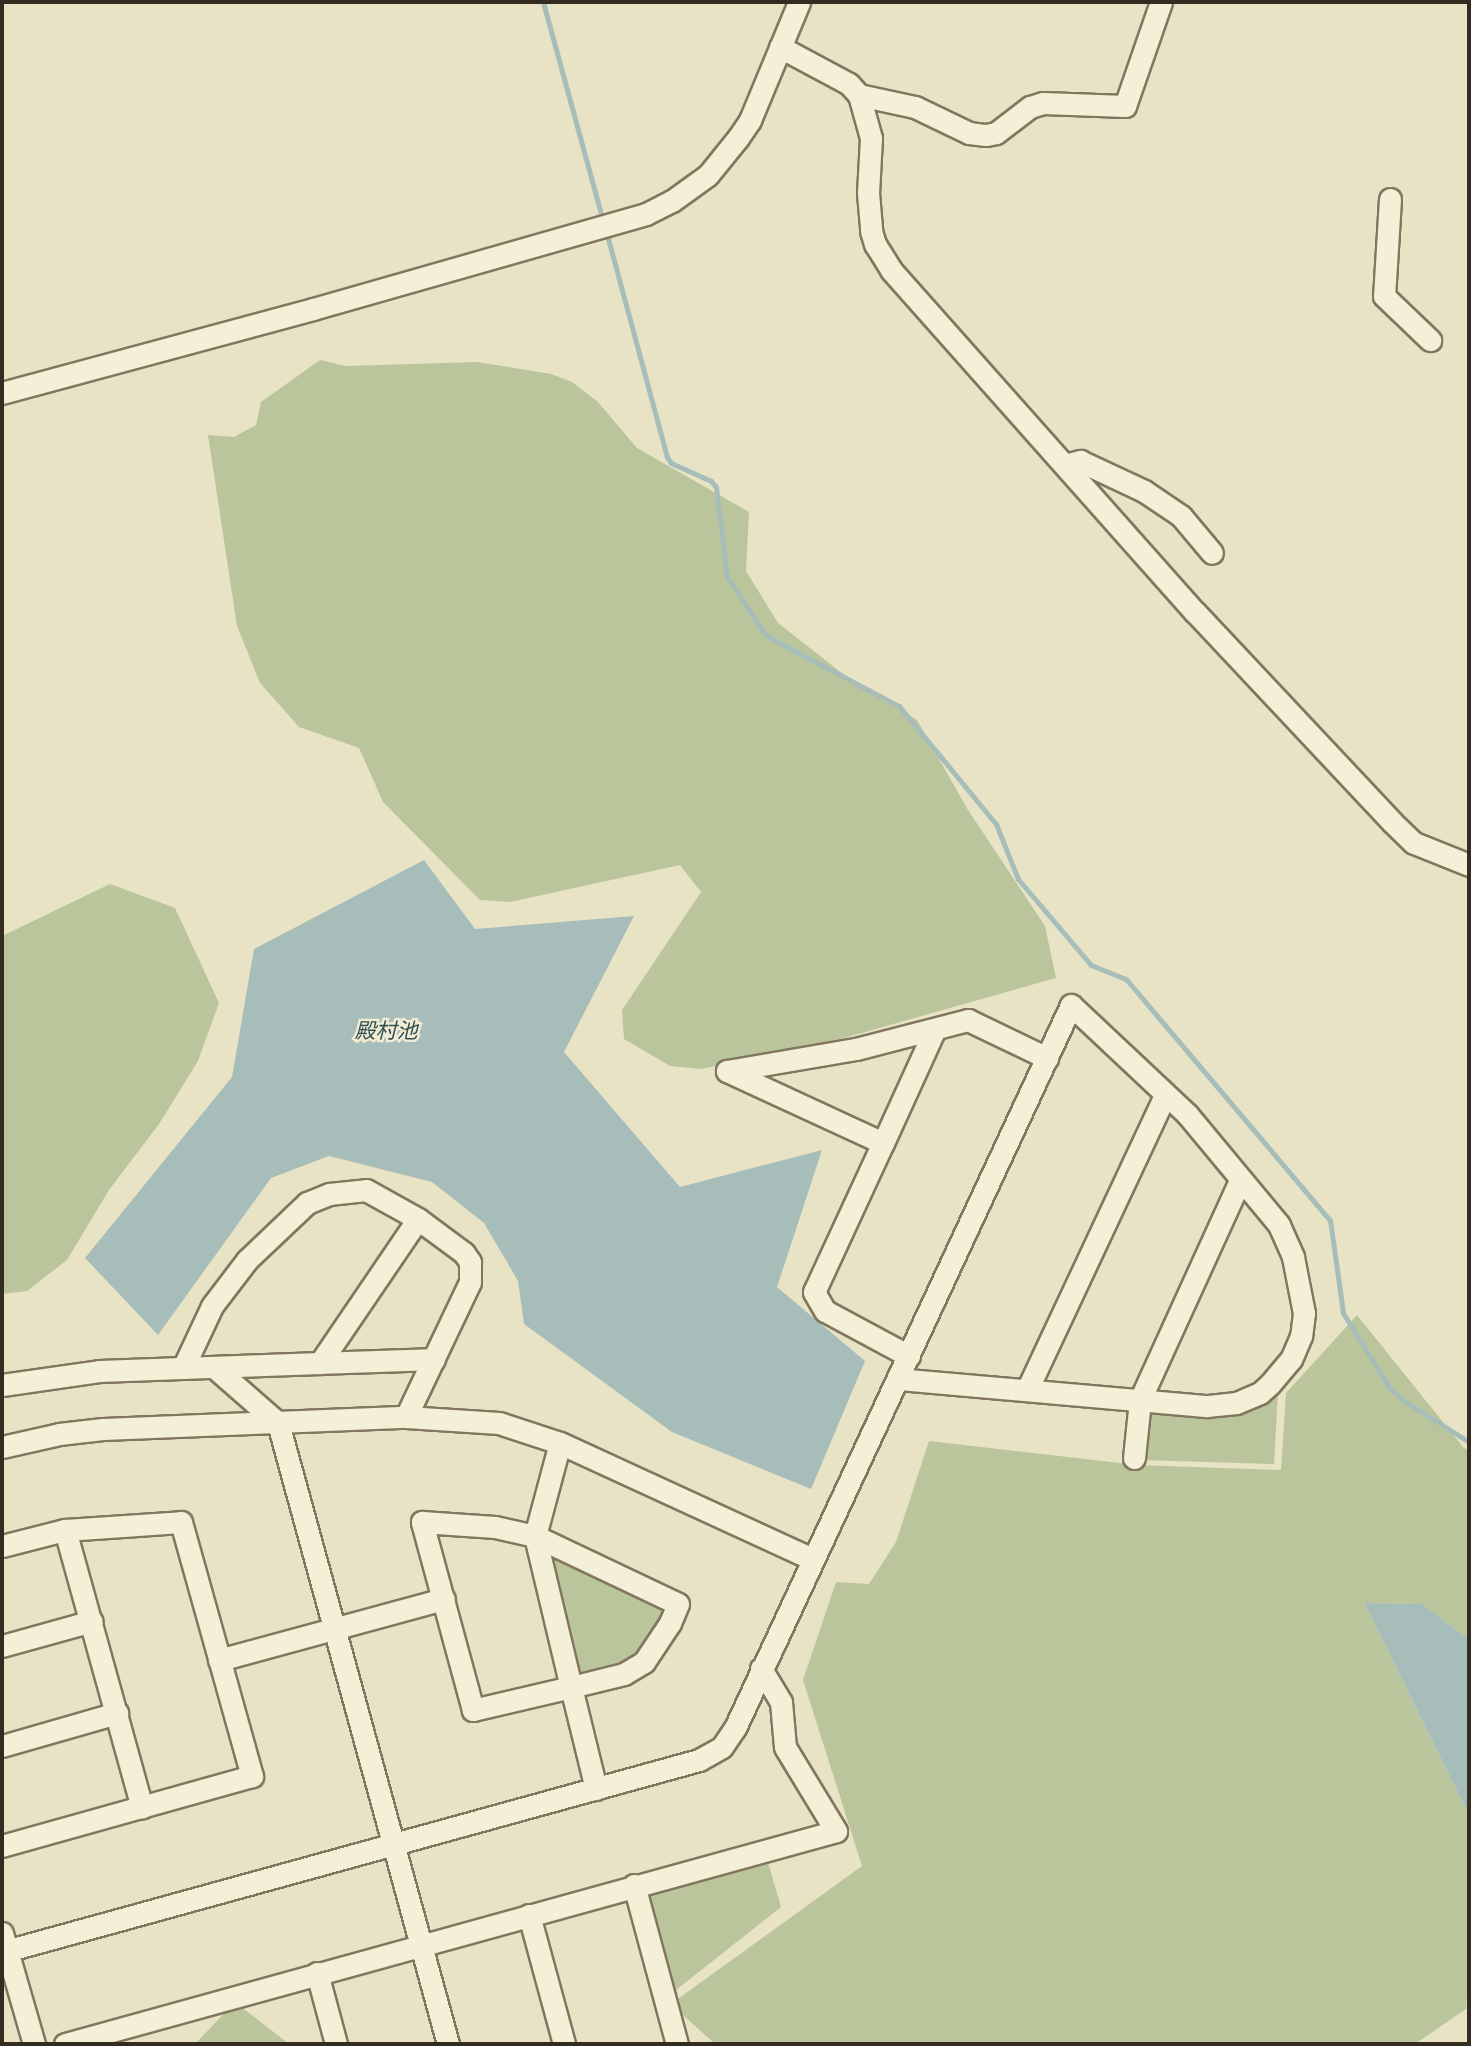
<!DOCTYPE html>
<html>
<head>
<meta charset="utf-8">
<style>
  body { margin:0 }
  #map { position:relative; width:1471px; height:2046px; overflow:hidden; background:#e9e3c6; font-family:Merriweather,"Noto Sans JP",serif }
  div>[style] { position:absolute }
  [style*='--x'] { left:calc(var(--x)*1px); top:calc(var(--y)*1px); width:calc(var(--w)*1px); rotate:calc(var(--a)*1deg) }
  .green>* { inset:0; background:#bbc59b }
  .water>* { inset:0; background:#a7bdb9 }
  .stream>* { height:5px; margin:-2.5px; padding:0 2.5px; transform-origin:2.5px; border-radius:2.5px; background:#a7bdb9 }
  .roads { filter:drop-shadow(2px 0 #82765e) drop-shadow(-2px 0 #82765e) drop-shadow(0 2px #82765e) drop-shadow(0 -2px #82765e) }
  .minor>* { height:21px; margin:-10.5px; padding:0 10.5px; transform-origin:10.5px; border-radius:10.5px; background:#f4f0d8 }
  span { translate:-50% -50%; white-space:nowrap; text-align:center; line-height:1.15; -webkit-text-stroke:5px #f1ecd4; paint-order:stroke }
  .water-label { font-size:21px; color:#314f51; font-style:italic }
  .frame { position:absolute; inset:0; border:4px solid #342c20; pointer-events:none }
</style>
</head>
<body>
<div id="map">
  <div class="green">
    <i style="clip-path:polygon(320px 360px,346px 366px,477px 362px,551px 374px,572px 382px,597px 401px,637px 448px,749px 512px,746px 571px,778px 623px,852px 681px,917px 720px,968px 810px,1045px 926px,1056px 978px,837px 1040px,701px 1069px,670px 1066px,624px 1039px,622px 1010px,701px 892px,680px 865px,510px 902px,480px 900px,383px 802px,359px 748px,299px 727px,260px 683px,237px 626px,208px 435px,234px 437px,256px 425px,261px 402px)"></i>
    <i style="clip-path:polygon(110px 884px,175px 908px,219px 1003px,198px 1061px,159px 1124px,109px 1190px,67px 1260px,27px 1291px,2px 1294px,2px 936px)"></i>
    <i style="clip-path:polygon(1357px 1315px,1463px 1447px,1469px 1451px,1469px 1639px,1422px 1604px,1364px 1603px,1469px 1815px,1469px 1971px,1466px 2009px,1415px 2044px,715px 2044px,671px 2004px,862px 1866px,803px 1680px,836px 1582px,869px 1584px,896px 1542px,929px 1441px,1137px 1465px,1281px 1470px,1286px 1393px)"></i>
    <i style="clip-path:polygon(1278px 1392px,1274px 1464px,1141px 1460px,1145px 1415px,1150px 1411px,1263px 1403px)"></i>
    <i style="clip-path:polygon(552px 1554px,661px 1606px,666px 1612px,638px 1654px,626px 1662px,583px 1677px,576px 1673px,550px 1562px)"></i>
    <i style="clip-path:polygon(767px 1859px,781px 1907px,671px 1994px,647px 1896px,650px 1891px)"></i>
    <i style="clip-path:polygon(235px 2002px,289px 2044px,195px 2044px)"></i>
  </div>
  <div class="water">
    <i style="clip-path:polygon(424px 860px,475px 929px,634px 916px,564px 1052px,680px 1187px,822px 1150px,777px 1287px,865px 1361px,811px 1489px,672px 1432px,524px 1324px,518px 1281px,484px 1223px,432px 1182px,329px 1156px,271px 1178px,158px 1335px,85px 1258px,232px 1077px,254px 949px)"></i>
    <i style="clip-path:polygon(1364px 1603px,1422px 1604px,1469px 1639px,1469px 1815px)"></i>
  </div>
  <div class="stream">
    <i style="--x:543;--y:2;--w:228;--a:74.7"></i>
    <i style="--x:606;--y:231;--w:234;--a:74.9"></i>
    <i style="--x:667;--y:457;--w:7;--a:56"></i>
    <i style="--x:671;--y:463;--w:44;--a:24.2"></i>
    <i style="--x:711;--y:481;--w:8;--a:50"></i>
    <i style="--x:716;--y:487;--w:90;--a:83"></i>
    <i style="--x:727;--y:576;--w:64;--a:57.1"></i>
    <i style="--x:762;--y:630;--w:11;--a:45"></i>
    <i style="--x:770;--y:638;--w:146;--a:27.8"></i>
    <i style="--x:899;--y:706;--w:153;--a:50.6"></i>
    <i style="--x:996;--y:824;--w:59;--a:68.2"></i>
    <i style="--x:1018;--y:879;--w:113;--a:49.7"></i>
    <i style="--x:1091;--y:965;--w:38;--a:22"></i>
    <i style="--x:1126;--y:979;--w:316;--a:49.8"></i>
    <i style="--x:1330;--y:1220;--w:94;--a:82"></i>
    <i style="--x:1343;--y:1313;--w:87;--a:58.1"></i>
    <i style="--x:1389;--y:1387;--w:19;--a:43"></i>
    <i style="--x:1403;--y:1400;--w:78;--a:32.5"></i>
  </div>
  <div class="roads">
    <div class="minor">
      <i style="--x:780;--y:47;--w:78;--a:28.2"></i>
      <i style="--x:849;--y:84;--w:15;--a:48"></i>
      <i style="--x:859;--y:95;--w:45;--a:74.4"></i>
      <i style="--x:871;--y:138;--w:55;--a:93.1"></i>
      <i style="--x:868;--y:193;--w:38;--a:85"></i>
      <i style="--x:871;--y:231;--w:14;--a:73"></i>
      <i style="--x:875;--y:244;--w:31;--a:58"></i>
      <i style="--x:891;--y:270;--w:458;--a:48.4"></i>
      <i style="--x:1195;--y:612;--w:288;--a:46.8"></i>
      <i style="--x:1392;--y:822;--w:30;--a:44"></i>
      <i style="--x:1414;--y:843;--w:59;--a:21.8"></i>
      <i style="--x:859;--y:95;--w:57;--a:12.1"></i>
      <i style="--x:915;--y:107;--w:60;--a:25.7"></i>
      <i style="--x:969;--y:133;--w:17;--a:7"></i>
      <i style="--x:986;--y:135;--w:10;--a:-11"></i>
      <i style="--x:996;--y:133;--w:43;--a:-37.4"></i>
      <i style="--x:1030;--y:107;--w:14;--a:-17"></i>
      <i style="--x:1043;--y:103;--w:82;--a:2.1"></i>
      <i style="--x:1125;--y:106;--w:110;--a:-70.9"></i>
      <i style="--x:1390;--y:199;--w:97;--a:93.5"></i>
      <i style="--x:1384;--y:296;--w:64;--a:43.7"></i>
      <i style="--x:2;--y:393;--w:322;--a:-15.1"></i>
      <i style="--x:313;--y:309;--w:346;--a:-15.9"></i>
      <i style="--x:646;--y:214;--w:29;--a:-27"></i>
      <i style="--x:672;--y:201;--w:44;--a:-35.8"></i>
      <i style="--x:708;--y:175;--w:48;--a:-51"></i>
      <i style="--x:738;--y:138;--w:22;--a:-56"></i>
      <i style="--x:750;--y:120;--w:128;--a:-67.4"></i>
      <i style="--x:1065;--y:465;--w:16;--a:-15"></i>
      <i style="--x:1080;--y:461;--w:71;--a:25.1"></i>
      <i style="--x:1144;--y:491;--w:45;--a:34"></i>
      <i style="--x:1181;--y:516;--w:48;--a:50"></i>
      <i style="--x:883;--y:1143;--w:123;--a:-65.5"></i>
      <i style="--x:909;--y:1356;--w:95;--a:-151.8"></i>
      <i style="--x:825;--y:1311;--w:22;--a:-120"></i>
      <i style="--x:814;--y:1292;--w:164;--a:-65.2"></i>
      <i style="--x:883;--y:1143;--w:172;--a:-155.2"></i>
      <i style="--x:727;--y:1071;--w:131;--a:-9.7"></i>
      <i style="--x:856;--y:1049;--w:116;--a:-14.5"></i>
      <i style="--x:968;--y:1020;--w:88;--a:25.7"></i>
      <i style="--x:320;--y:1363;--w:114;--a:-2"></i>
      <i style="--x:214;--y:1367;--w:85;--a:41.2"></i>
      <i style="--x:278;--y:1423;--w:644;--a:74.69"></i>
      <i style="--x:183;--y:1368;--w:68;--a:-64.9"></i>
      <i style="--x:212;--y:1306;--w:58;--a:-52.7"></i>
      <i style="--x:247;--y:1260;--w:83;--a:-43.5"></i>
      <i style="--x:307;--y:1203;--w:24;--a:-22"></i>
      <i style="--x:329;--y:1194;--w:37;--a:-6"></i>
      <i style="--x:366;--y:1190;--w:60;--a:29.1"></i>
      <i style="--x:418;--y:1219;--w:57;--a:36.5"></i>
      <i style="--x:464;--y:1253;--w:11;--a:56"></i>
      <i style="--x:470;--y:1262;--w:20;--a:90"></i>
      <i style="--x:470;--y:1282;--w:149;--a:115.4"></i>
      <i style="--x:2;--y:1385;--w:98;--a:-8.2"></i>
      <i style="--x:99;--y:1371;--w:221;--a:-2.1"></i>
      <i style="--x:320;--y:1363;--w:174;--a:-55.8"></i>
      <i style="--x:1027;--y:1390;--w:326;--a:-64.9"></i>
      <i style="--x:2;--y:1447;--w:58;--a:-12.8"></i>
      <i style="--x:59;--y:1434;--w:44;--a:-6.5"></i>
      <i style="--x:103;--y:1429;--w:303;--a:-2.3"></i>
      <i style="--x:406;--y:1417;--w:93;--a:3.7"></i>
      <i style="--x:499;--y:1423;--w:64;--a:18.2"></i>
      <i style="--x:560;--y:1443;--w:277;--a:24.7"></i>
      <i style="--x:1134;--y:1458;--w:58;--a:-84.1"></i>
      <i style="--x:1140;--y:1400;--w:241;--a:-65.5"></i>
      <i style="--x:65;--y:1530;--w:288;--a:74.5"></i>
      <i style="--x:535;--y:1536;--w:155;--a:76.6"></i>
      <i style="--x:571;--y:1687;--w:101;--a:166.8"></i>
      <i style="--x:473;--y:1710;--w:195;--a:-105.2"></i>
      <i style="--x:422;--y:1522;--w:73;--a:3.9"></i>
      <i style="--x:495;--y:1527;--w:41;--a:12.7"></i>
      <i style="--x:535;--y:1536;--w:96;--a:-75"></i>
      <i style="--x:535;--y:1536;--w:158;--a:25.4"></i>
      <i style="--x:678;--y:1604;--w:21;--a:113"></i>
      <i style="--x:670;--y:1623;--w:47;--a:123.7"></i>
      <i style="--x:644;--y:1662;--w:23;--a:149"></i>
      <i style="--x:624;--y:1674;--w:55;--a:166.2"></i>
      <i style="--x:571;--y:1687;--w:105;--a:76.2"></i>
      <i style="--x:2;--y:1546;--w:65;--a:-14.3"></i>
      <i style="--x:65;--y:1530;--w:116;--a:-3.9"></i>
      <i style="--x:181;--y:1522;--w:264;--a:74.4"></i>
      <i style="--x:252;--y:1776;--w:260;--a:164.4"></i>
      <i style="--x:2;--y:1646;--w:93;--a:-15.5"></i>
      <i style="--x:219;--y:1660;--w:233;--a:-15.2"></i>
      <i style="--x:2;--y:1746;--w:120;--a:-16"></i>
      <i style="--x:634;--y:1885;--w:165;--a:74.9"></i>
      <i style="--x:529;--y:1915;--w:134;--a:74.8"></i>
      <i style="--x:2;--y:1933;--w:116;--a:73.9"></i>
      <i style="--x:2;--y:1952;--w:723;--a:-15.4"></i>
      <i style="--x:699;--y:1760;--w:26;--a:-29"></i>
      <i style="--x:722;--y:1747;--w:23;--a:-56"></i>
      <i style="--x:735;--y:1728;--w:797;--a:-65.07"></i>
      <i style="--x:1071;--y:1005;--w:159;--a:43.2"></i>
      <i style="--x:1187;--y:1114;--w:144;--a:50.3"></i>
      <i style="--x:1279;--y:1225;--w:35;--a:66"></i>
      <i style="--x:1293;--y:1257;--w:57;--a:78.9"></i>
      <i style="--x:1304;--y:1313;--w:23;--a:97"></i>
      <i style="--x:1301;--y:1336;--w:25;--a:113"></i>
      <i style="--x:1291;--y:1359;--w:33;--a:130"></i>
      <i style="--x:1270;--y:1384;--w:13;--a:138"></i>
      <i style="--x:1260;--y:1393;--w:26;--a:157"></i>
      <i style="--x:1236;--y:1403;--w:30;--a:174"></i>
      <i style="--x:1206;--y:1406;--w:309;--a:-175"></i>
      <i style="--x:317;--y:1973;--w:73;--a:75"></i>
      <i style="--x:65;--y:2044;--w:800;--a:-15.44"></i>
      <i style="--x:836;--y:1831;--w:98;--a:-121.3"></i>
      <i style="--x:785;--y:1747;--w:45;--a:-95.1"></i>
      <i style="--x:781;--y:1702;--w:39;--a:-121"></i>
    </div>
  </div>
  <div class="water-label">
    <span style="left:386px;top:1031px">殿村池</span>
  </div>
  <div class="frame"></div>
</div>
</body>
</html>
